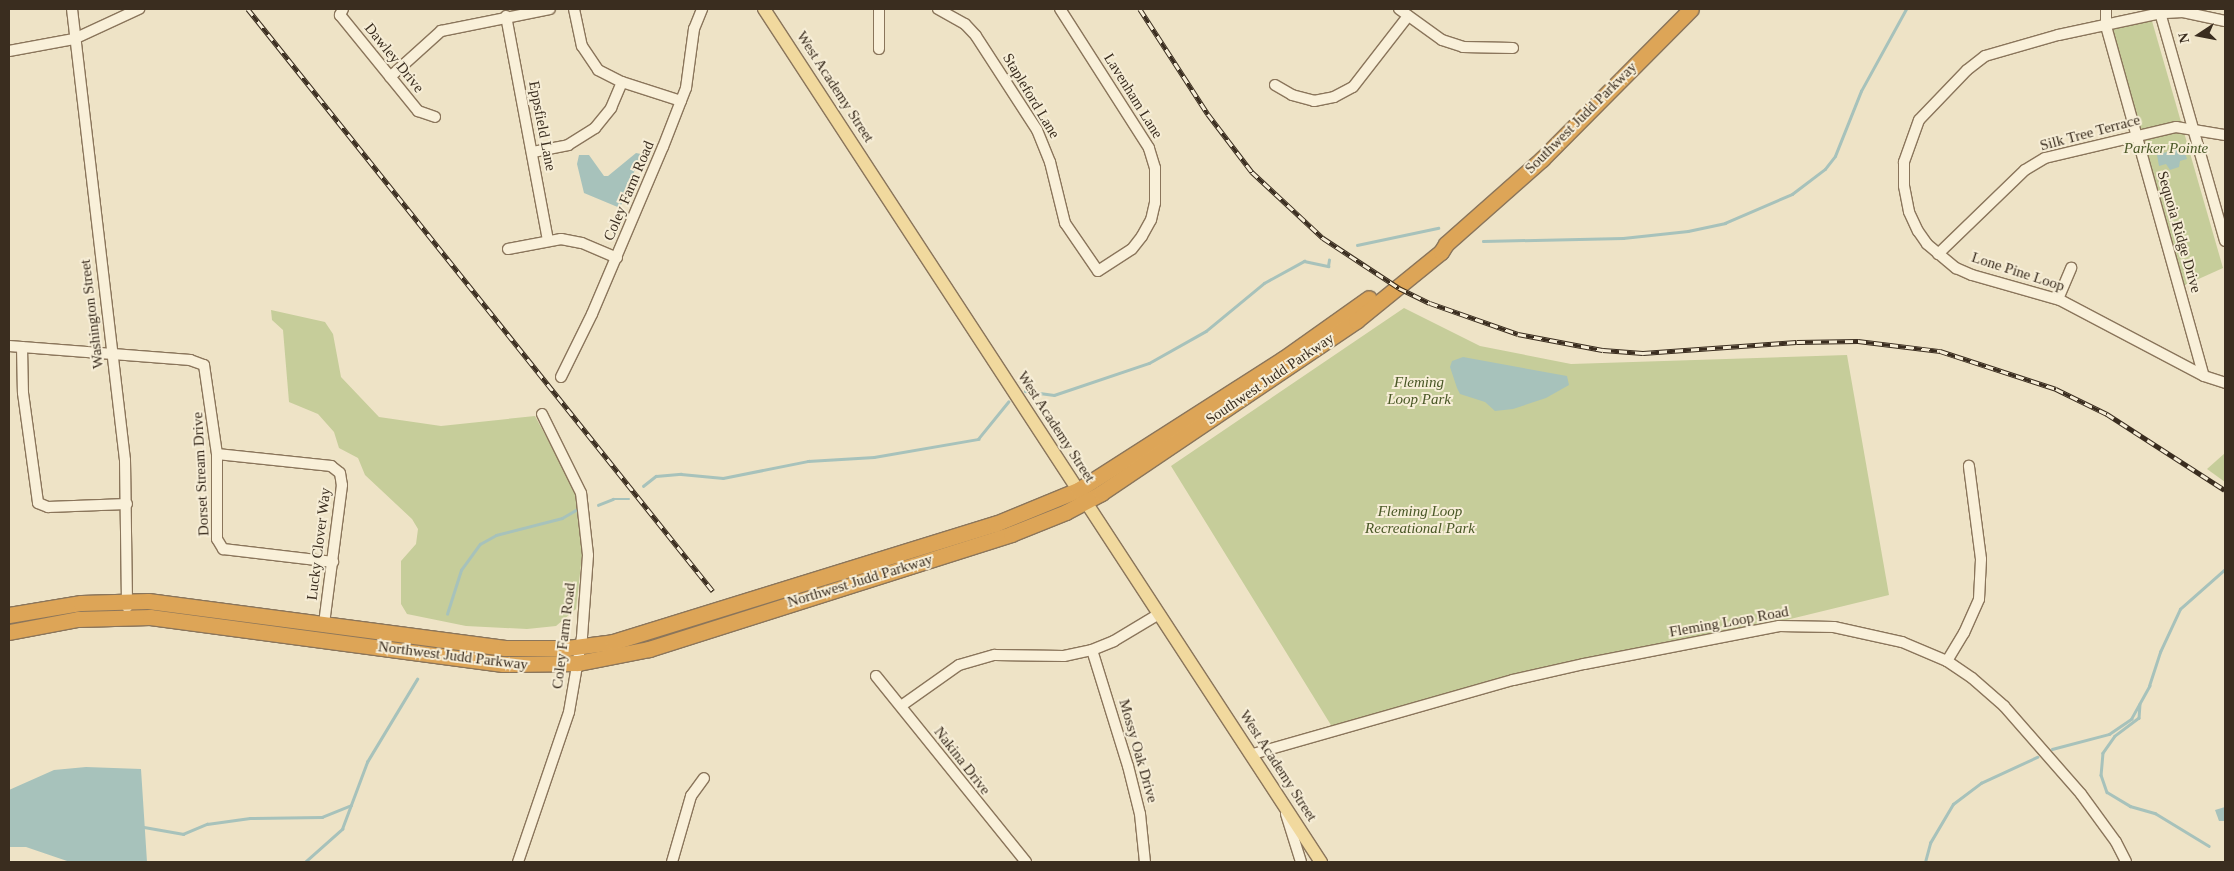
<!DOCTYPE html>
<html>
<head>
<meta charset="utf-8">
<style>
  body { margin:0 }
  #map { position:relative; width:2234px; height:871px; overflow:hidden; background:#eee3c6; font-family:"Times New Roman",serif }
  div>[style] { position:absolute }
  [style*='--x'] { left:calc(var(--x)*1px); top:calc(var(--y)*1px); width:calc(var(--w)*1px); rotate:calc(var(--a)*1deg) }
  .green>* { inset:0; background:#c6cd9a }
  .water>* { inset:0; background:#a7c2bb }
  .stream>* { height:2.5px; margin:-1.25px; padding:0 1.25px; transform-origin:1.25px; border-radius:1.25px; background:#a7c2bb }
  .roads { filter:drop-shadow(1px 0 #8a755b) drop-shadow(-1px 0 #8a755b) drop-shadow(0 1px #8a755b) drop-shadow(0 -1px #8a755b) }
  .minor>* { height:10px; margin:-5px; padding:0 5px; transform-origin:5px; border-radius:5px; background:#f9f0d9 }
  .major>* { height:12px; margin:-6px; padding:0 6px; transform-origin:6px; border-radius:6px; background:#f1d99e }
  .highway>* { height:15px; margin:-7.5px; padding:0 7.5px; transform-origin:7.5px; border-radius:7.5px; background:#dda557 }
  .rail>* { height:4.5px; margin-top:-2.25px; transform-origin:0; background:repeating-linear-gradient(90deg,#f6edd6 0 8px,#3a2d1f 0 16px); box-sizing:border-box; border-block:1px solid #3a2d1f }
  span { translate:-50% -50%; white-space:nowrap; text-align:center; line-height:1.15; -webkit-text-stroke:4px #f6edd6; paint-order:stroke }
  .street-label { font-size:15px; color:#3a2d1f }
  .park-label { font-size:15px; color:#495726; font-style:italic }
  .frame { position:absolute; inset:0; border:10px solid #3a2d1f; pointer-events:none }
  .north { position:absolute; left:2174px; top:10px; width:50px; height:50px; -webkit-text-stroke:4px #f6edd6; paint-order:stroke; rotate:259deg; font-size:14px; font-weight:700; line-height:20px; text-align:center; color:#3a2d1f }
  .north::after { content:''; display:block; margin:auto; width:18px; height:22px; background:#3a2d1f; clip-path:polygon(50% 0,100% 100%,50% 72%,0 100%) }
</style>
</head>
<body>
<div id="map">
  <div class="green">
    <i style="clip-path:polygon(2152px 21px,2223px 268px,2183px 286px,2109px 30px)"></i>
    <i style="clip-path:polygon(1404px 308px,1480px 346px,1571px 364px,1847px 355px,1889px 595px,1334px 730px,1171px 466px)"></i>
    <i style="clip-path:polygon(271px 310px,325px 322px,333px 334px,341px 377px,379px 417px,441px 426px,535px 416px,578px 495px,586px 520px,576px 609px,556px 626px,527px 629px,466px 626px,407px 614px,401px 604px,401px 561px,416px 544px,418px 529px,412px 519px,365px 475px,358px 458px,339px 448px,334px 432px,318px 414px,289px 402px,283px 330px,272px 320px)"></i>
    <i style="clip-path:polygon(2225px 453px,2225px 482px,2207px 469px)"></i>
    <i style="clip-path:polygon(256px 622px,446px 645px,446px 649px,256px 626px)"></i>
  </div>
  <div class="water">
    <i style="clip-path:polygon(2183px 147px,2187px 159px,2180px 161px,2179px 167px,2170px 170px,2166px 164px,2159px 166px,2157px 155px)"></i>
    <i style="clip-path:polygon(636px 153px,641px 154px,620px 208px,584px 193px,577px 164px,579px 155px,589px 155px,604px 176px,608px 176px)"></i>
    <i style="clip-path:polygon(1463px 357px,1567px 376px,1569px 385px,1546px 398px,1513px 409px,1495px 411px,1485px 402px,1460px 394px,1457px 388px,1450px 367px,1452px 361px)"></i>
    <i style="clip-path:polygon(86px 767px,141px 769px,147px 862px,70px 862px,26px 847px,9px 847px,9px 790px,54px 770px)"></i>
    <i style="clip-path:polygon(2225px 807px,2225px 821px,2219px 821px,2215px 810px)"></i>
  </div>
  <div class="stream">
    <i style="--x:1483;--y:241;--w:140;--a:-1.2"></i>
    <i style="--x:1623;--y:238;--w:65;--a:-6.1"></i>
    <i style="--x:1688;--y:231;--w:38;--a:-12"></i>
    <i style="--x:1725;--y:223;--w:73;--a:-23.4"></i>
    <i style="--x:1792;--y:194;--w:41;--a:-37.1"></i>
    <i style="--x:1825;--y:169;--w:16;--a:-52"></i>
    <i style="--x:1835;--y:156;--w:70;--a:-68.2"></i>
    <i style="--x:1861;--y:91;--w:94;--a:-61.2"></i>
    <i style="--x:1357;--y:245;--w:83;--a:-11.9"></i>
    <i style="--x:1025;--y:391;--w:29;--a:8"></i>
    <i style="--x:1054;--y:395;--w:100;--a:-18.6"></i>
    <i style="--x:1149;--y:363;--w:65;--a:-29.3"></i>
    <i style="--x:1206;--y:331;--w:75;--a:-39.6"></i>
    <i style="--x:1264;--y:283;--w:46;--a:-28.8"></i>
    <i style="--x:1304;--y:261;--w:25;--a:12"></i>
    <i style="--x:1328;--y:266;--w:6;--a:-81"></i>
    <i style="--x:643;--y:486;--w:16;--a:-38"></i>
    <i style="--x:656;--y:476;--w:25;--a:-5"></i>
    <i style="--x:681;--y:474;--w:42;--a:5.4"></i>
    <i style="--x:723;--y:478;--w:87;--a:-11.3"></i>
    <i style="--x:808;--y:461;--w:66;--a:-3.5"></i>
    <i style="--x:874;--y:457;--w:106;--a:-9.8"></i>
    <i style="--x:978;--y:439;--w:48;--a:-51"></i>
    <i style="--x:598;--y:505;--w:16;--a:-22"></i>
    <i style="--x:613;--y:499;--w:16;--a:0"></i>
    <i style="--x:447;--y:614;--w:46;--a:-72.3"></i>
    <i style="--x:461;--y:570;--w:32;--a:-54"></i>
    <i style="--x:480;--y:544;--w:18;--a:-29"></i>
    <i style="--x:496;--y:535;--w:68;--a:-14.4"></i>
    <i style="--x:562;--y:518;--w:20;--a:-30"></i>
    <i style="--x:2140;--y:704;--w:14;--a:94"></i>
    <i style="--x:2139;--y:718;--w:30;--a:143"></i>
    <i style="--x:2115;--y:736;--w:21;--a:125"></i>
    <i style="--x:2103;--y:753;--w:22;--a:95"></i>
    <i style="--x:2101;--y:775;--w:18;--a:71"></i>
    <i style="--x:2107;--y:792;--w:27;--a:31"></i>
    <i style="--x:2130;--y:806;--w:26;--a:16"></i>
    <i style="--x:2155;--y:813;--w:63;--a:31.4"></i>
    <i style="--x:2052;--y:749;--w:59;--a:-14.7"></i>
    <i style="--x:2109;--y:734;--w:27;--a:-34"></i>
    <i style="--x:2131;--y:719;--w:38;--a:-61"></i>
    <i style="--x:2149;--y:686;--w:36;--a:-72"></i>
    <i style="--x:2160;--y:652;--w:47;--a:-65.1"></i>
    <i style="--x:2180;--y:609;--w:60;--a:-41.6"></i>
    <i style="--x:144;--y:827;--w:40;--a:10"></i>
    <i style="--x:183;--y:834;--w:26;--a:-23"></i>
    <i style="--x:207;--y:824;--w:43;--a:-7.9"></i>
    <i style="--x:250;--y:818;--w:72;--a:-0.8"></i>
    <i style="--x:322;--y:817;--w:31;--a:-22"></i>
    <i style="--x:305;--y:862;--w:50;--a:-41.7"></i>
    <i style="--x:342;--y:829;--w:72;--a:-69.5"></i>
    <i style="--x:367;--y:762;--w:97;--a:-58.9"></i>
    <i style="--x:1925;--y:862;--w:20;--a:-75"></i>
    <i style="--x:1930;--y:843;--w:45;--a:-59.5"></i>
    <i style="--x:1953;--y:804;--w:35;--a:-37"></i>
    <i style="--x:1981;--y:783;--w:62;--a:-24.9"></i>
  </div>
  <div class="roads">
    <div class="minor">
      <i style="--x:72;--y:9;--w:454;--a:83.3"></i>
      <i style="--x:125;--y:460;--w:147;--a:89.2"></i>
      <i style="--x:343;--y:9;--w:7;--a:117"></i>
      <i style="--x:340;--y:15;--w:124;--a:50.9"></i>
      <i style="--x:418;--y:111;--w:18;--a:19"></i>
      <i style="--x:574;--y:9;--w:38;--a:78"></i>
      <i style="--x:582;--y:46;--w:29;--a:56"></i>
      <i style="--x:598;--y:70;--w:27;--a:27"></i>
      <i style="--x:622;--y:82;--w:62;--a:17.9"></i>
      <i style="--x:938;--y:9;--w:31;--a:29"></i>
      <i style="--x:965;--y:24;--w:16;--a:47"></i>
      <i style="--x:976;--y:36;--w:112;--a:57"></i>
      <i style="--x:1037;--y:130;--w:35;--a:68"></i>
      <i style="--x:1050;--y:162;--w:63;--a:76.2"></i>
      <i style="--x:1065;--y:223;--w:58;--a:55.5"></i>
      <i style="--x:1098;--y:271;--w:40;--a:-32.9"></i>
      <i style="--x:1132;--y:249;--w:16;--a:-52"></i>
      <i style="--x:1142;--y:236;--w:18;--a:-61"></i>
      <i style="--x:1151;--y:220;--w:17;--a:-77"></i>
      <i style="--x:1155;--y:203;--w:35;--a:-90"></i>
      <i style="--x:1155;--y:168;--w:21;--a:-107"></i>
      <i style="--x:1149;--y:148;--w:165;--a:-122.6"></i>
      <i style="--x:1399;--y:9;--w:53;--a:35.8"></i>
      <i style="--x:1442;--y:40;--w:22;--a:18"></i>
      <i style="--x:1463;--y:47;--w:50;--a:1.1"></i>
      <i style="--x:2106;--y:9;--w:17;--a:90"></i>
      <i style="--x:2106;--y:26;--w:363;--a:74.4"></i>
      <i style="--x:2159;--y:9;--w:241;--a:74.1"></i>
      <i style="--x:506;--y:16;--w:228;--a:79.4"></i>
      <i style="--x:2225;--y:21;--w:43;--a:-167.9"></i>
      <i style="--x:2183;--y:12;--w:22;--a:177"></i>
      <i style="--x:2161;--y:13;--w:105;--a:167.9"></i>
      <i style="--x:2058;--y:35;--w:76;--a:164"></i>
      <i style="--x:1985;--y:56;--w:23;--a:142"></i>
      <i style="--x:1967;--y:70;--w:69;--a:133.8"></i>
      <i style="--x:1919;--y:120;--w:45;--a:109.7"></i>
      <i style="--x:1904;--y:162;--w:24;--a:90"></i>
      <i style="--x:1904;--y:186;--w:26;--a:79"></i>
      <i style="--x:1909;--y:212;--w:21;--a:65"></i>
      <i style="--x:1918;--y:231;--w:16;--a:55"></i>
      <i style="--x:1927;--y:244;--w:38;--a:40"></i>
      <i style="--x:1956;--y:268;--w:17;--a:24"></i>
      <i style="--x:1972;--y:275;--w:91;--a:15.9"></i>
      <i style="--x:2060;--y:300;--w:163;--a:27.8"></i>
      <i style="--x:2204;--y:376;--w:22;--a:18"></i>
      <i style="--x:879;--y:49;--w:40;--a:-90"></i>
      <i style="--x:9;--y:51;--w:66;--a:-10.5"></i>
      <i style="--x:74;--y:39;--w:72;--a:-24.8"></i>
      <i style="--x:390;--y:77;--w:69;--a:-42"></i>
      <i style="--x:441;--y:31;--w:111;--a:-11.4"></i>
      <i style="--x:1275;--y:85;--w:20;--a:30"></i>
      <i style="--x:1292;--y:95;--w:23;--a:15"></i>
      <i style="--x:1314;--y:101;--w:20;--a:-11"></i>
      <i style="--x:1334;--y:97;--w:21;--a:-28"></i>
      <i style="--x:1353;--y:87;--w:90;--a:-52.2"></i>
      <i style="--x:533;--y:152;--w:36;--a:-11"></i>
      <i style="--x:568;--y:145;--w:32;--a:-32"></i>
      <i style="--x:595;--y:128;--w:26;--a:-51"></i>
      <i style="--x:611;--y:108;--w:28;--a:-67"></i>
      <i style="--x:508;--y:249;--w:54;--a:-10.7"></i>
      <i style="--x:561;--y:239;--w:21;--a:11"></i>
      <i style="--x:582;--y:243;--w:38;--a:23"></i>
      <i style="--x:1938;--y:254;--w:121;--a:-44"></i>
      <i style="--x:2025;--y:170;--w:23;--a:-31"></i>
      <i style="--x:2045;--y:158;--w:135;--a:-13.3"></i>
      <i style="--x:2176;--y:127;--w:50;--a:9.3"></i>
      <i style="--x:2058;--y:299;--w:34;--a:-67"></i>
      <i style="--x:9;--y:346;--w:182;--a:4.4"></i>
      <i style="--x:190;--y:360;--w:15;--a:20"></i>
      <i style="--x:204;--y:365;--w:90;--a:81.7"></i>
      <i style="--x:217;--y:454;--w:85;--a:90"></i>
      <i style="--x:217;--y:539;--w:12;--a:59"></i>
      <i style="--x:223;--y:549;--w:111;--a:6.7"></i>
      <i style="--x:22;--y:347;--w:46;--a:88.8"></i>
      <i style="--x:23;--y:393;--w:111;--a:82.2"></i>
      <i style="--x:38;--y:503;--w:11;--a:22"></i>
      <i style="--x:48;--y:507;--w:79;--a:-2.2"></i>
      <i style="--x:561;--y:377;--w:70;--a:-63.8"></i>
      <i style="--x:592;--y:314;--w:181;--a:-67"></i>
      <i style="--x:663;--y:147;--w:63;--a:-68.7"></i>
      <i style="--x:686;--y:88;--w:60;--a:-82.3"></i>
      <i style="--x:694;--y:29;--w:22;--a:-68"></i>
      <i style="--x:217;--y:454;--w:115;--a:6"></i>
      <i style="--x:331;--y:466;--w:11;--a:38"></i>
      <i style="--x:340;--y:473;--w:12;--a:81"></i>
      <i style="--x:342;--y:485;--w:140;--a:97.4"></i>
      <i style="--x:1092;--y:650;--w:121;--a:72.8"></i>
      <i style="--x:1128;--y:766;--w:49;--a:76"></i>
      <i style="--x:1140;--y:814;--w:48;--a:84.1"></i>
      <i style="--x:1947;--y:661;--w:33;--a:-59"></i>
      <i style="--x:1964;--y:633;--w:37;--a:-66"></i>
      <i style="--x:1979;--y:599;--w:40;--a:-87.1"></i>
      <i style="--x:1981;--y:559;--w:94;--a:-97.4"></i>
      <i style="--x:876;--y:676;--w:239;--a:51.1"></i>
      <i style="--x:901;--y:706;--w:71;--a:-35.3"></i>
      <i style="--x:959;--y:665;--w:37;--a:-16"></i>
      <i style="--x:995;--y:655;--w:69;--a:0.8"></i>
      <i style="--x:1064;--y:656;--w:29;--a:-12"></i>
      <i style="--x:1092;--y:650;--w:24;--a:-22"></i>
      <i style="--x:1114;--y:641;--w:52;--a:-31"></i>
      <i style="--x:1253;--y:754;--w:270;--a:-15.9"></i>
      <i style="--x:1513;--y:680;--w:73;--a:-12.7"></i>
      <i style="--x:1584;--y:664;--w:199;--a:-11"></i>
      <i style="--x:1779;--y:626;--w:55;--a:1"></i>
      <i style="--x:1834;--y:627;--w:70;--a:12.4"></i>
      <i style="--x:1902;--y:642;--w:49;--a:22.9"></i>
      <i style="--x:1947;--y:661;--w:30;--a:34"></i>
      <i style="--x:1972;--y:678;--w:43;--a:41.2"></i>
      <i style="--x:2004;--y:706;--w:117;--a:48.8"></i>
      <i style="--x:2081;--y:794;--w:59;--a:53.9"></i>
      <i style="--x:2116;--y:842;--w:22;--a:63"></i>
      <i style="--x:1286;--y:814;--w:50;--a:72.6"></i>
      <i style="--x:518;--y:862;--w:158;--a:-71.2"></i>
      <i style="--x:569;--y:712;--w:76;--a:-80.2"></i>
      <i style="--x:582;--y:637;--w:82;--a:-85.8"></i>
      <i style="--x:588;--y:555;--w:62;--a:-96.4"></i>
      <i style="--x:581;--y:493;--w:88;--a:-116.3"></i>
      <i style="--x:672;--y:862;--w:69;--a:-73.9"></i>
      <i style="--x:691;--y:796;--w:22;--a:-54"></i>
    </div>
    <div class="major">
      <i style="--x:764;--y:9;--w:1019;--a:56.86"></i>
    </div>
    <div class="highway">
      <i style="--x:9;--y:615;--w:73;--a:-9.5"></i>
      <i style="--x:81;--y:603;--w:67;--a:-1.7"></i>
      <i style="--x:148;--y:601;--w:360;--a:7.5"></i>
      <i style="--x:505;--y:648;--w:62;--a:0"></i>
      <i style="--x:567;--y:648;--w:46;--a:-7.4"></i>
      <i style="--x:613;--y:642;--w:400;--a:-17.2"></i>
      <i style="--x:995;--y:524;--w:90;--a:-22.3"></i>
      <i style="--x:1078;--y:490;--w:243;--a:-32.6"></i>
      <i style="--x:1283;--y:359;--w:105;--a:-35.3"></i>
      <i style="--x:9;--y:632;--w:70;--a:-10.7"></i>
      <i style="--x:78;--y:619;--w:72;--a:-1.6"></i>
      <i style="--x:150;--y:617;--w:356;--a:7.6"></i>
      <i style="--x:503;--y:664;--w:75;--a:-0.8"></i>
      <i style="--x:578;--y:663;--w:72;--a:-11.2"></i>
      <i style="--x:649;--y:649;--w:380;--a:-17.6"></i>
      <i style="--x:1011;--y:534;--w:59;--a:-21.8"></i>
      <i style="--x:1066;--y:512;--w:40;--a:-28"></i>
      <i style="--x:1101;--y:493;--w:308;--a:-34"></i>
      <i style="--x:1356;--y:321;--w:109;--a:-39.1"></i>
      <i style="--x:1441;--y:252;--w:9;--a:-58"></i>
      <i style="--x:1446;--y:244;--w:128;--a:-41.5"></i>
      <i style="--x:1542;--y:159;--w:211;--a:-45.2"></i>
    </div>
  </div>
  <div class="rail">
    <i style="--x:248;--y:9;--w:745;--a:51.38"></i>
    <i style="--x:1140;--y:9;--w:125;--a:57.1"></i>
    <i style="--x:1208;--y:114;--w:73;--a:52.8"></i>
    <i style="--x:1252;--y:172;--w:97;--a:42.9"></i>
    <i style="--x:1323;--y:238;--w:91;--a:33.3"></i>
    <i style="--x:1399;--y:288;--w:34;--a:26"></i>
    <i style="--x:1430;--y:303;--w:93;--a:19.4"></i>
    <i style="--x:1518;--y:334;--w:86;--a:10.7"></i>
    <i style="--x:1603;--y:350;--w:40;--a:4.3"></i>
    <i style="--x:1643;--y:353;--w:154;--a:-4.1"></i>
    <i style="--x:1797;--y:342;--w:61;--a:-0.9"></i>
    <i style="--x:1858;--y:341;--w:83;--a:7"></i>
    <i style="--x:1940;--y:351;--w:122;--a:18.1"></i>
    <i style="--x:2056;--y:389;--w:57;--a:26.1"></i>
    <i style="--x:2107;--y:414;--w:140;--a:32.8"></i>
  </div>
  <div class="street-label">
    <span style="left:394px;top:58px;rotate:51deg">Dawley Drive</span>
    <span style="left:835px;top:87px;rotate:57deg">West Academy Street</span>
    <span style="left:1031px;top:96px;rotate:59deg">Stapleford Lane</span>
    <span style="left:1133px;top:96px;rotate:58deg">Lavenham Lane</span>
    <span style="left:1581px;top:118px;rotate:-45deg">Southwest Judd Parkway</span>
    <span style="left:542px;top:126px;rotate:79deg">Eppsfield Lane</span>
    <span style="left:2090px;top:133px;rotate:-15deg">Silk Tree Terrace</span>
    <span style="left:629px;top:191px;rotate:-67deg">Coley Farm Road</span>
    <span style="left:2179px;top:232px;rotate:74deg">Sequoia Ridge Drive</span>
    <span style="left:2018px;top:272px;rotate:18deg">Lone Pine Loop</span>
    <span style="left:92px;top:314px;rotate:-97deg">Washington Street</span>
    <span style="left:1270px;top:379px;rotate:-34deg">Southwest Judd Parkway</span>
    <span style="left:1056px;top:427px;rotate:57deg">West Academy Street</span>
    <span style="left:201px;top:474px;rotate:-93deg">Dorset Stream Drive</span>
    <span style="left:319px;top:544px;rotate:-83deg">Lucky Clover Way</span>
    <span style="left:860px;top:581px;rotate:-17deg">Northwest Judd Parkway</span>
    <span style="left:1729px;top:622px;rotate:-10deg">Fleming Loop Road</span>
    <span style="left:564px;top:636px;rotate:-83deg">Coley Farm Road</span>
    <span style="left:453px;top:656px;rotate:7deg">Northwest Judd Parkway</span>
    <span style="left:1138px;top:751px;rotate:74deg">Mossy Oak Drive</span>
    <span style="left:962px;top:761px;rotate:52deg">Nakina Drive</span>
    <span style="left:1278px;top:766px;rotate:57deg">West Academy Street</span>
  </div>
  <div class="park-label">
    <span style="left:2166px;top:149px">Parker Pointe</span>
    <span style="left:1419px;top:391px">Fleming<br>Loop Park</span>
    <span style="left:1420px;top:520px">Fleming Loop<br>Recreational Park</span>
  </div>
  <div class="frame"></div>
  <div class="north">N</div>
</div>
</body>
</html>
